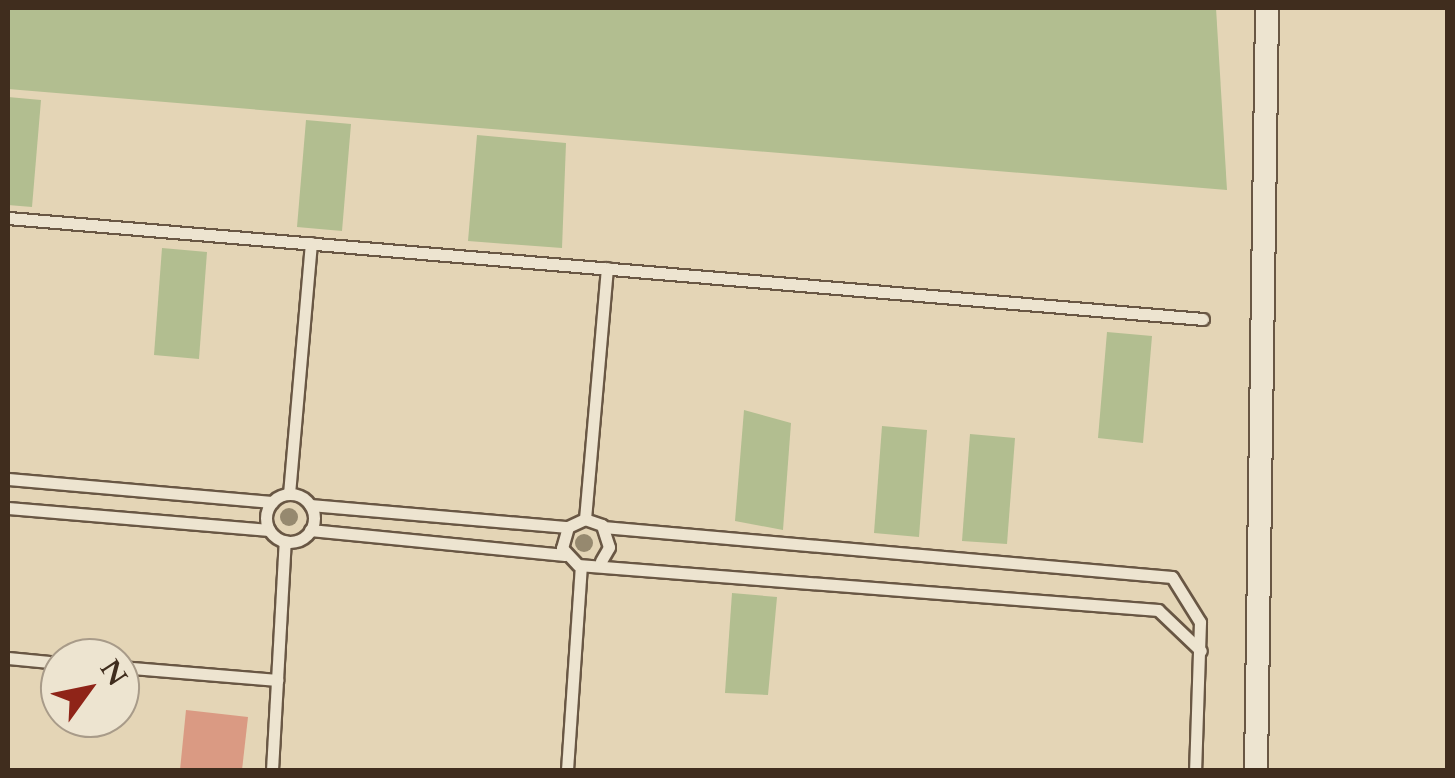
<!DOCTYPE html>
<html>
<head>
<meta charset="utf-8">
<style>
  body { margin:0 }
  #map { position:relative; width:1455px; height:778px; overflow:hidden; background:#e4d5b6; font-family:Cardo,serif }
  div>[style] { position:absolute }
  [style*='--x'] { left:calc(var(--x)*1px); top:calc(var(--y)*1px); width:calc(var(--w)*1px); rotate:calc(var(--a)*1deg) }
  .green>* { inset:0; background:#b2be90 }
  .building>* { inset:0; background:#da9a83 }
  .roads { filter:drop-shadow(2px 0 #695744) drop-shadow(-2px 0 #695744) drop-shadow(0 2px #695744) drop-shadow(0 -2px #695744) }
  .service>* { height:11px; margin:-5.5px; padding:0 5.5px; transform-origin:5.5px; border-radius:5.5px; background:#ede4d0 }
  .service>.ring { margin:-5.5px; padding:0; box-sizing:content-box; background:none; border:11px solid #ede4d0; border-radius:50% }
  .minor>* { height:22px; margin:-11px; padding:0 11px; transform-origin:11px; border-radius:11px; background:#ede4d0 }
  .trees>* { width:18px; height:18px; margin:-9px; border-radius:50%; background:#96896f }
  span { translate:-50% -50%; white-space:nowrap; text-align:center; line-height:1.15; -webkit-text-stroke:8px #ede4d0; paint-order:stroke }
  .frame { position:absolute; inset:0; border:10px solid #402d1e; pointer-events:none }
  .north { position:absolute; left:40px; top:638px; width:100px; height:100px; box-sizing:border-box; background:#ede4d0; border:2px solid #a89b89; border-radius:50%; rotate:57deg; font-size:28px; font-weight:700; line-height:40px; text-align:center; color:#402d1e }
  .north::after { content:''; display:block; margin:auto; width:35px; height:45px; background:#8f2418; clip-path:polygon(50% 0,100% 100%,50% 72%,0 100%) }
</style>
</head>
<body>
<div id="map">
  <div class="green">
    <i style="clip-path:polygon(8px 8px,1216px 8px,1227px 190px,8px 89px)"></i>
    <i style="clip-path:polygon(8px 97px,41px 100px,32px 207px,8px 205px)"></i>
    <i style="clip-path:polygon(306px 120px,351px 124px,342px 231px,297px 227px)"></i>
    <i style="clip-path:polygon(477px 135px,566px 143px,562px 248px,468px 241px)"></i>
    <i style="clip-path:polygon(162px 248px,207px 252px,199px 359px,154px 355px)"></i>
    <i style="clip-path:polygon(1107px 332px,1152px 336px,1143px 443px,1098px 438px)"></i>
    <i style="clip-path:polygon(744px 410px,791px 423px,783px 530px,735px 521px)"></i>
    <i style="clip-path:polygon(882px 426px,927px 430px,919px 537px,874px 533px)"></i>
    <i style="clip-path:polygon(970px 434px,1015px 438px,1007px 544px,962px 541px)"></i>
    <i style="clip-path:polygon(732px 593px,777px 597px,768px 695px,725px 693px)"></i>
  </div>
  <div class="building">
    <i style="clip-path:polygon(186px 710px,248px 717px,242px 770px,180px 770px)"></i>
  </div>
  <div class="roads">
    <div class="service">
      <i style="--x:8;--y:218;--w:1199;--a:4.83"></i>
      <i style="--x:8;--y:479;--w:265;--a:5"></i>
      <i style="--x:289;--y:494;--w:252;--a:-85"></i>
      <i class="ring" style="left:266px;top:494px;width:37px;height:37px"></i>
      <i style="--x:310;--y:505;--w:259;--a:4.9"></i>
      <i style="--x:8;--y:508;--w:262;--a:4.8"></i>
      <i style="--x:585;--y:519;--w:252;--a:-85"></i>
      <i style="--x:603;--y:527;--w:571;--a:5.02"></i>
      <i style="--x:1172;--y:577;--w:53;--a:58.1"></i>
      <i style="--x:1200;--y:622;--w:148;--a:91.9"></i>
      <i style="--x:310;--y:530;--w:256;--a:5.6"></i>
      <i style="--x:601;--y:561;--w:16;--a:-60"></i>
      <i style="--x:609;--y:547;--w:23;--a:-108"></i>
      <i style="--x:602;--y:525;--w:18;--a:-161"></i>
      <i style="--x:585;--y:519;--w:19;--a:155"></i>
      <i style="--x:568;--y:527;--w:22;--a:106"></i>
      <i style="--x:562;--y:548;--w:23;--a:47"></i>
      <i style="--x:578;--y:565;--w:582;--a:4.44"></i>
      <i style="--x:1158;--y:610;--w:59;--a:43.6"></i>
      <i style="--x:8;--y:658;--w:52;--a:5.5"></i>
      <i style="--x:120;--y:667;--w:158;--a:4.7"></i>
      <i style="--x:272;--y:770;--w:229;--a:-86.8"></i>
      <i style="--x:567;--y:770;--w:204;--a:-86.1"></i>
    </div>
    <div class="minor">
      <i style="--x:1256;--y:770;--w:762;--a:-89.17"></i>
    </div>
  </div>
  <div class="trees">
    <i style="left:289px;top:517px"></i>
    <i style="left:584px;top:543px"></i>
  </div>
  <div class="frame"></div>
  <div class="north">N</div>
</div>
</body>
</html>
